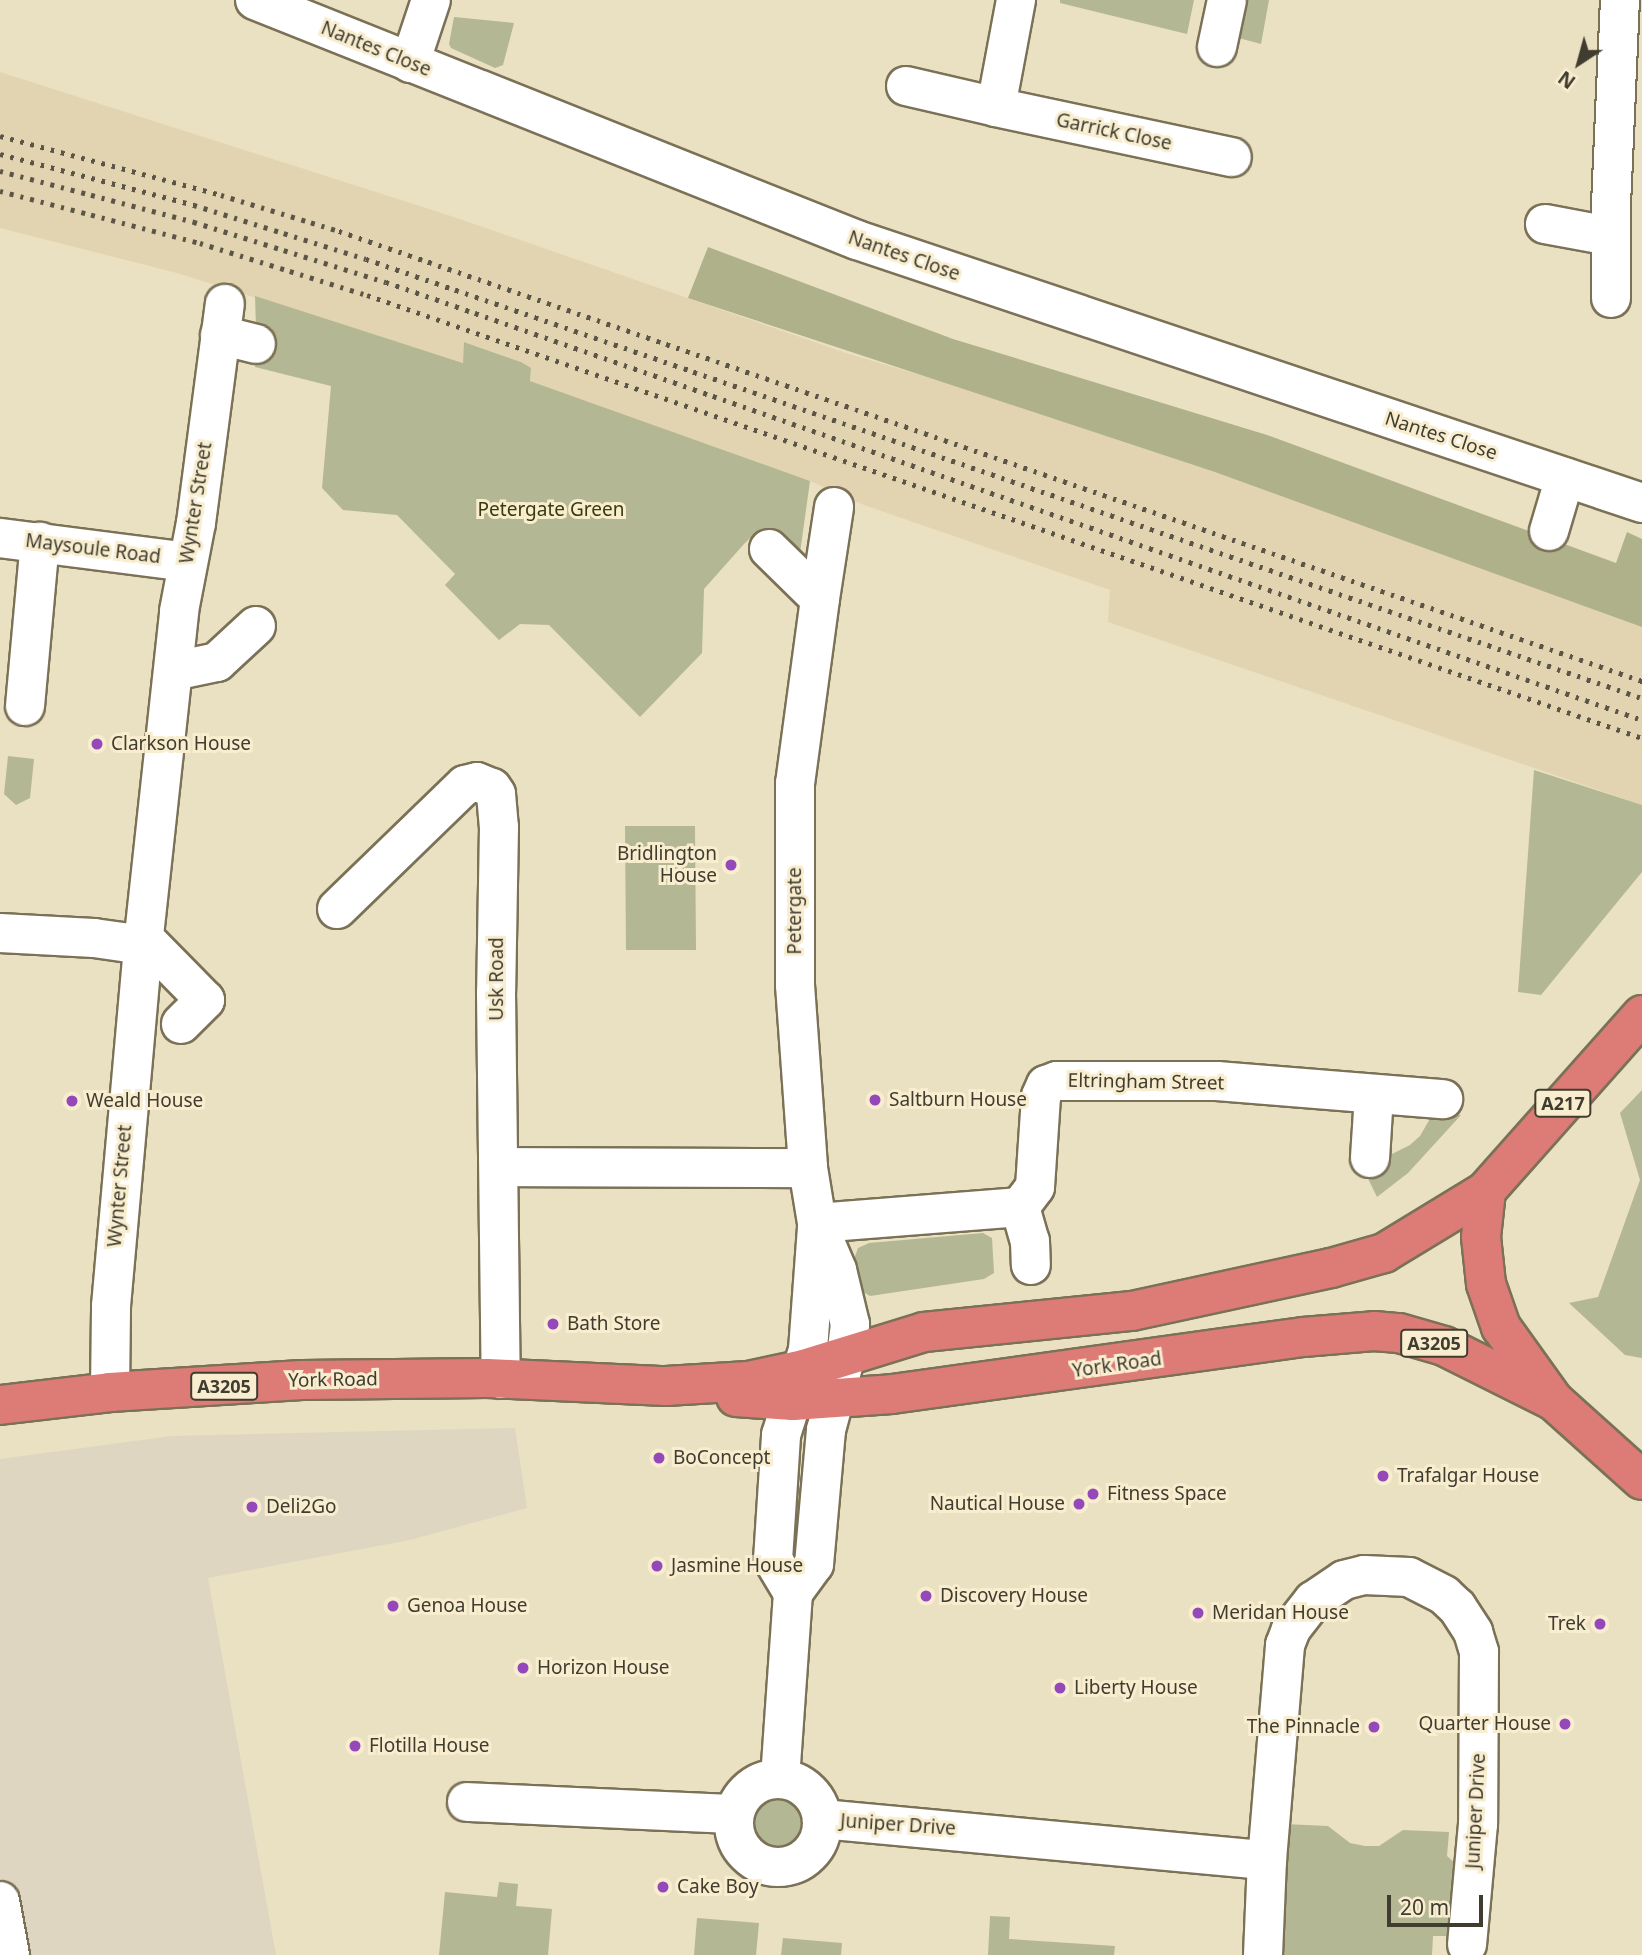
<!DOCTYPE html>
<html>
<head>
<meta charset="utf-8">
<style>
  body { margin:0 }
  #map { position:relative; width:1642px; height:1955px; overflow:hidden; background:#eae0c2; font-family:"Noto Sans",sans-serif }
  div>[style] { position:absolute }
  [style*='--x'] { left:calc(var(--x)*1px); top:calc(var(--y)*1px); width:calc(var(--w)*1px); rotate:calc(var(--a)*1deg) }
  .commercial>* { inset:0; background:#ded6c1 }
  .built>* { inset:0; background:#e2d4b0 }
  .green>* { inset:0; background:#b4b793 }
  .round { border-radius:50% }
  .forest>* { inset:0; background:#afb18b }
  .roads { filter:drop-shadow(2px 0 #7b7157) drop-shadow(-2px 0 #7b7157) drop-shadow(0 2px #7b7157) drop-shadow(0 -2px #7b7157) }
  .minor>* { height:38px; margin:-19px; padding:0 19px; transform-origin:19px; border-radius:19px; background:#fff }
  .minor>.ring { margin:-19px; padding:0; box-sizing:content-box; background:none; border:38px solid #fff; border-radius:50% }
  .highway>* { height:38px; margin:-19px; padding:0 19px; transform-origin:19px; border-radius:19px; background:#dd7b77 }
  .rail>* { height:5px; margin-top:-2.5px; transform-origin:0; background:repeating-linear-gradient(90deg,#5a5546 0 3.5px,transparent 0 10.5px) }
  .dots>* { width:19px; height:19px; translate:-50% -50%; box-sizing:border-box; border:4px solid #f8edcf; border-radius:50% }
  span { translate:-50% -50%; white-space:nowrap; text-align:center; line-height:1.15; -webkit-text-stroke:6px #f8edcf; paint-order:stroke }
  .shield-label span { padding:2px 5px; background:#f8edcf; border:2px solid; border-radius:5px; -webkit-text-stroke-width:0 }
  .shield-label { font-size:18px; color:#403c30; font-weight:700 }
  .street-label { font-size:19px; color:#403c30 }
  .park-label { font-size:19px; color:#3a3b0c }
  .poi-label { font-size:19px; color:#403c30 }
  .left { translate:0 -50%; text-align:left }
  .right { translate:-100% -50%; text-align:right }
  .north { position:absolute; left:1544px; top:28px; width:70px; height:70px; -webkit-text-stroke:5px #f8edcf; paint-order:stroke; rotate:216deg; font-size:19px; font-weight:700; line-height:28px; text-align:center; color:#403c30 }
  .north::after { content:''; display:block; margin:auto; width:24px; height:32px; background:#403c30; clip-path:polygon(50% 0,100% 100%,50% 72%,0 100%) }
  .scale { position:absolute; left:1387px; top:1895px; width:96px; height:32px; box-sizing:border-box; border:4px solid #403c30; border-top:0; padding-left:9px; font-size:21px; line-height:24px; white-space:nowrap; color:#403c30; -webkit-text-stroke:5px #f8edcf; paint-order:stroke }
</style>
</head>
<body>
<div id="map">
  <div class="commercial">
    <i style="clip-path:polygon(515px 1428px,527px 1508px,410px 1540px,208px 1578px,276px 1955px,0 1955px,0 1459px,172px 1436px)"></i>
  </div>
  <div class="built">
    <i style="clip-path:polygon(0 72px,454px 217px,849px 354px,1642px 586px,1642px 805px,1108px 622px,1110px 590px,864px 505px,810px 481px,530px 381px,531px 369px,521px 362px,465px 342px,464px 363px,177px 273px,0 228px)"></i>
  </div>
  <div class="green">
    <i style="clip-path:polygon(1060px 0,1194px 0,1187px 34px,1060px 3px)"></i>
    <i style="clip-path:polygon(1247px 0,1269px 0,1261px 44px,1239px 38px)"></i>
    <i style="clip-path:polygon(454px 17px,514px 23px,503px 65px,495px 68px,451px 48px,449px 44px)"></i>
    <i style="clip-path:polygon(255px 296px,463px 363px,464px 342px,521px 362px,531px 368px,530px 381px,810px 481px,800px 553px,790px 544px,755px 533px,744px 544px,704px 589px,702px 653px,640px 717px,549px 625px,520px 624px,499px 640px,445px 585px,455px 574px,397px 515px,343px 510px,322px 488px,331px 386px,255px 367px,260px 332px,256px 327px)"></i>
    <i style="clip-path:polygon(8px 756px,34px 759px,30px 798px,16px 805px,4px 794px)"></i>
    <i style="clip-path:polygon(1534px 770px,1642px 805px,1642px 872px,1541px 995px,1518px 992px)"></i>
    <i style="clip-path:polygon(625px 826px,695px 826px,696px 950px,626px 950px)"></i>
    <i style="clip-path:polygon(1642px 1090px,1642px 1358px,1625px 1355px,1569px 1303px,1598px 1297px,1640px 1180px,1620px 1113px)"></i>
    <i style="clip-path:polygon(1435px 1110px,1461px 1115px,1408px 1173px,1377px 1197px,1360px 1162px,1384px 1158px,1410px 1145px,1420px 1136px)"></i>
    <i style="clip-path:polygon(983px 1233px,992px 1238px,994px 1273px,984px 1279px,870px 1296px,862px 1291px,854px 1259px,858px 1248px,869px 1243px)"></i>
    <i class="round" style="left:753px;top:1799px;width:48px;height:48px"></i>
    <i style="clip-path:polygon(1283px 1824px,1328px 1826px,1350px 1843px,1365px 1846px,1379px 1846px,1403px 1830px,1449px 1832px,1447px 1856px,1457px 1865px,1452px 1936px,1433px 1936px,1432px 1955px,1273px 1955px)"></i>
    <i style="clip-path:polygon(499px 1882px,518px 1884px,516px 1906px,552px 1909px,548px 1955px,439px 1955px,445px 1892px,497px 1897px)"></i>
    <i style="clip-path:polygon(990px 1916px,1010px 1917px,1009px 1939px,1115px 1946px,1114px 1955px,988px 1955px)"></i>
    <i style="clip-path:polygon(697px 1918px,759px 1923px,756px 1955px,694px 1955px)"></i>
    <i style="clip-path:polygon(783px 1938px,842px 1943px,841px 1955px,781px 1955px)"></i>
  </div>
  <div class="forest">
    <i style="clip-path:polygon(708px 247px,953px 339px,1267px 435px,1616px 563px,1627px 532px,1642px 539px,1642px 627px,1215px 472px,688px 298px)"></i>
  </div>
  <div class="roads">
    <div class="minor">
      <i style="--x:255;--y:0;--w:648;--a:21.74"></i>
      <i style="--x:857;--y:240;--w:828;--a:18.52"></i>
      <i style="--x:1217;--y:47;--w:48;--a:-78"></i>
      <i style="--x:410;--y:63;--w:66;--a:-71.6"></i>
      <i style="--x:906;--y:86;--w:92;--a:13.1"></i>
      <i style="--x:996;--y:107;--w:109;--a:-79.4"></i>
      <i style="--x:996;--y:107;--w:241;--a:12"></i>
      <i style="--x:1545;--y:224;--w:66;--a:10.5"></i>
      <i style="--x:1611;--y:298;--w:93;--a:-90"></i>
      <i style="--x:1611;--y:205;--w:205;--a:-87.5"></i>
      <i style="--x:220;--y:335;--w:37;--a:14"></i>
      <i style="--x:1549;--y:531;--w:56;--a:-73.5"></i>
      <i style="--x:0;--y:538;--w:189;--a:7.3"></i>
      <i style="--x:769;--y:549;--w:71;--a:44.4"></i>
      <i style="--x:820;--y:599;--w:186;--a:97.7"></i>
      <i style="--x:795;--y:783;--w:202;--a:90"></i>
      <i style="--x:795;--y:985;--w:183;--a:85.9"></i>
      <i style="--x:808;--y:1168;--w:56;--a:80.7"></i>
      <i style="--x:817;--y:1223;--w:51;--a:66.9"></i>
      <i style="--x:837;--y:1270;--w:56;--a:76.5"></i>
      <i style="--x:850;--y:1324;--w:31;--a:97"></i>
      <i style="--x:846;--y:1355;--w:78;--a:104.9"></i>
      <i style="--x:826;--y:1430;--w:135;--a:95.1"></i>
      <i style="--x:814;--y:1564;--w:36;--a:126"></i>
      <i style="--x:793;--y:1593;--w:185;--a:94"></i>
      <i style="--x:820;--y:599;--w:93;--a:-81.3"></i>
      <i style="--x:174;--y:671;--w:44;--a:-11.8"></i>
      <i style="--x:217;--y:662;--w:53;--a:-42.7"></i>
      <i style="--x:25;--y:706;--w:165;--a:-84.8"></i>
      <i style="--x:337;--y:909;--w:178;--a:-44.1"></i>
      <i style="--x:465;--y:785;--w:12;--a:-14"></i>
      <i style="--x:477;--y:782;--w:16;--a:22"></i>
      <i style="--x:492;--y:788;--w:7;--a:56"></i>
      <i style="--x:496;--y:794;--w:33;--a:85"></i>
      <i style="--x:499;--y:827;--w:165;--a:91"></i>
      <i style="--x:496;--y:992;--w:387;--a:89.3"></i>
      <i style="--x:0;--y:933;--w:94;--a:3"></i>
      <i style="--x:94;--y:938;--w:49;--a:8.1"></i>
      <i style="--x:144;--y:938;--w:87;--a:45.5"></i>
      <i style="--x:205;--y:1000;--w:34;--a:135"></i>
      <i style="--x:1370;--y:1158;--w:63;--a:-86.4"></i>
      <i style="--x:499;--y:1167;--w:309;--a:0.2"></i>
      <i style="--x:1020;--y:1207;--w:35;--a:74"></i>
      <i style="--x:1030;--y:1241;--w:24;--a:88"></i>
      <i style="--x:817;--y:1223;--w:204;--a:-4.5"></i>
      <i style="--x:1020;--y:1207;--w:25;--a:-53"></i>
      <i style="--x:1035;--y:1187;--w:91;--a:-86.2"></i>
      <i style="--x:1041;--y:1096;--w:12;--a:-66"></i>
      <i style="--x:1046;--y:1085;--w:12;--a:-20"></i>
      <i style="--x:1057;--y:1081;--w:160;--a:0"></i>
      <i style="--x:1217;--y:1081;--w:227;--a:4.6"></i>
      <i style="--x:110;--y:1392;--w:86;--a:-89.3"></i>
      <i style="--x:111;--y:1306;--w:362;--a:-84.9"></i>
      <i style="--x:143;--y:945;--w:336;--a:-83.8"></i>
      <i style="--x:179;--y:611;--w:90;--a:-79.1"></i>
      <i style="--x:196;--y:523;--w:221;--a:-82.5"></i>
      <i style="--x:793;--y:1593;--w:39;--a:-121"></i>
      <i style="--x:773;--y:1560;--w:125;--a:-86.3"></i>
      <i style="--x:781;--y:1435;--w:89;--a:-72.4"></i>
      <i style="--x:808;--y:1350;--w:122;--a:-85.8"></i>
      <i class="ring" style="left:734px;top:1779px;width:50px;height:50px"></i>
      <i style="--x:467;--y:1802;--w:267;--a:2.6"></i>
      <i style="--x:822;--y:1819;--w:447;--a:5.3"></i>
      <i style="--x:0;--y:1901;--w:55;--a:79.5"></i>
      <i style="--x:1263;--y:1955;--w:95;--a:-87.6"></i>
      <i style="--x:1267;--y:1860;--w:216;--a:-85.2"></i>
      <i style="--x:1285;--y:1645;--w:17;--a:-69"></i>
      <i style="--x:1291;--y:1629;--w:36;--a:-52"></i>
      <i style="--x:1313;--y:1601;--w:37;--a:-34"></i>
      <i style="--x:1344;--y:1580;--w:21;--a:-14"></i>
      <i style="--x:1364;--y:1575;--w:45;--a:2.5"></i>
      <i style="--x:1409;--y:1577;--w:39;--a:27"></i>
      <i style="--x:1444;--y:1595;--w:18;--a:43"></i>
      <i style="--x:1457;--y:1607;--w:30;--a:57"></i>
      <i style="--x:1473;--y:1632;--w:21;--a:73"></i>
      <i style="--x:1479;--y:1652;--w:172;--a:90.3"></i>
      <i style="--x:1478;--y:1824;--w:121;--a:95.2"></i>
    </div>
    <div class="highway">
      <i style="--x:1642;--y:1015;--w:235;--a:131.6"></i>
      <i style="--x:1486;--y:1191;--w:46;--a:96.2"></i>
      <i style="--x:1481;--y:1237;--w:47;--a:83.9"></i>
      <i style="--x:1486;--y:1284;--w:46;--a:70.8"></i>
      <i style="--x:1501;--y:1327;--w:91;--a:54.4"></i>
      <i style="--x:1554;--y:1401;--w:118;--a:41.9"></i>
      <i style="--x:736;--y:1397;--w:57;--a:4"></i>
      <i style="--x:793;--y:1401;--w:99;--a:-4"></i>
      <i style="--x:892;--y:1394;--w:415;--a:-7.9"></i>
      <i style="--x:1303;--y:1337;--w:71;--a:-4.8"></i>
      <i style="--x:1374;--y:1331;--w:25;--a:5"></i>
      <i style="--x:1399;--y:1333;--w:47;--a:16.1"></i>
      <i style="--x:1444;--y:1346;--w:123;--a:26.6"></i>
      <i style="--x:0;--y:1405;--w:111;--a:-6.7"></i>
      <i style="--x:110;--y:1392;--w:192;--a:-3.6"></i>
      <i style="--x:302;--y:1380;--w:185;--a:-0.6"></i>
      <i style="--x:487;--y:1378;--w:179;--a:2.6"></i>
      <i style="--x:666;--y:1386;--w:82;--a:-3.5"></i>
      <i style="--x:748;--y:1381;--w:57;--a:-12.1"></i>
      <i style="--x:804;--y:1369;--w:126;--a:-17.1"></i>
      <i style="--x:924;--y:1332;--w:209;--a:-5.8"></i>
      <i style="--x:1132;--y:1311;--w:204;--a:-12.2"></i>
      <i style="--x:1331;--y:1268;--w:55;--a:-15.8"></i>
      <i style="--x:1384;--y:1253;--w:119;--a:-31.3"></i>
    </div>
  </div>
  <div class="rail">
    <i style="--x:0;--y:136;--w:229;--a:14.9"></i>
    <i style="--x:221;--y:195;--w:123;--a:17"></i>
    <i style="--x:339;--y:231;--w:1379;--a:19.05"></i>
    <i style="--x:0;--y:154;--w:201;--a:14.7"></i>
    <i style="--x:194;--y:205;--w:180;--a:17.4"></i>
    <i style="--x:366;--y:259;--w:1349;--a:18.99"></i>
    <i style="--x:0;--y:171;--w:201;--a:14.7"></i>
    <i style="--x:194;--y:222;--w:201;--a:17.4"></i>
    <i style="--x:386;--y:282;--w:1330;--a:19.22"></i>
    <i style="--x:0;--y:191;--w:207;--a:14.6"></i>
    <i style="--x:200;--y:243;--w:175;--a:17.3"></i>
    <i style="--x:367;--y:295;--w:1350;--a:19.16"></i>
  </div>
  <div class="dots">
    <i style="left:97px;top:744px;background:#9548b9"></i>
    <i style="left:731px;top:865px;background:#9548b9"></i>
    <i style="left:875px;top:1100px;background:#9548b9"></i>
    <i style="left:72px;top:1101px;background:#9548b9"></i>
    <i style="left:553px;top:1324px;background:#9548b9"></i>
    <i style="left:659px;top:1458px;background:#9548b9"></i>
    <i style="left:1383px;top:1476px;background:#9548b9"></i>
    <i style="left:1093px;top:1494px;background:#9548b9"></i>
    <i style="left:1079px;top:1504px;background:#9548b9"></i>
    <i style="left:252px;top:1507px;background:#9548b9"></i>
    <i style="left:657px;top:1566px;background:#9548b9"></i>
    <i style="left:926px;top:1596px;background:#9548b9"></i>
    <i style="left:393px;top:1606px;background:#9548b9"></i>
    <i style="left:1198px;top:1613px;background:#9548b9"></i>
    <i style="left:1600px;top:1624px;background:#9548b9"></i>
    <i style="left:523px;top:1668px;background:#9548b9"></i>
    <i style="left:1060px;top:1688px;background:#9548b9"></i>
    <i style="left:1565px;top:1724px;background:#9548b9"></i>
    <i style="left:1374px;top:1727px;background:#9548b9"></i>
    <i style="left:355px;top:1746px;background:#9548b9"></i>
    <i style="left:663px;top:1887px;background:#9548b9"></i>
  </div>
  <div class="shield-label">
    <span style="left:1563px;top:1103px">A217</span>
    <span style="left:1434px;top:1343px">A3205</span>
    <span style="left:224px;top:1386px">A3205</span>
  </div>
  <div class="street-label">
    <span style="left:376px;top:49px;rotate:22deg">Nantes Close</span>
    <span style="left:1114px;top:132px;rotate:12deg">Garrick Close</span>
    <span style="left:904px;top:256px;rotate:19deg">Nantes Close</span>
    <span style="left:1441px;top:436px;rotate:18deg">Nantes Close</span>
    <span style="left:196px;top:503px;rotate:-81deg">Wynter Street</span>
    <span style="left:93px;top:549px;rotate:7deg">Maysoule Road</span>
    <span style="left:795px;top:911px;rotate:-90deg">Petergate</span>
    <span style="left:497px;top:979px;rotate:-90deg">Usk Road</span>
    <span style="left:1146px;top:1082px;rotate:1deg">Eltringham Street</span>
    <span style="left:120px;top:1186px;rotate:-85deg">Wynter Street</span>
    <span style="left:1117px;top:1365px;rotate:-8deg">York Road</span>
    <span style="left:333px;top:1380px;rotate:-1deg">York Road</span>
    <span style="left:1476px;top:1811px;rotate:-87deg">Juniper Drive</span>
    <span style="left:898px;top:1825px;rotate:4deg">Juniper Drive</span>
  </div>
  <div class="park-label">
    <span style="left:551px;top:510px">Petergate Green</span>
  </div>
  <div class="poi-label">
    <span class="left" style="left:111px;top:744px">Clarkson House</span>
    <span class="right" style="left:717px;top:865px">Bridlington<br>House</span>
    <span class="left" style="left:889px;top:1100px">Saltburn House</span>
    <span class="left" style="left:86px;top:1101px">Weald House</span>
    <span class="left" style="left:567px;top:1324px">Bath Store</span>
    <span class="left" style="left:673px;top:1458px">BoConcept</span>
    <span class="left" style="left:1397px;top:1476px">Trafalgar House</span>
    <span class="left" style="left:1107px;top:1494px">Fitness Space</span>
    <span class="right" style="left:1065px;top:1504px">Nautical House</span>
    <span class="left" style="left:266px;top:1507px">Deli2Go</span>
    <span class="left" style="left:671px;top:1566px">Jasmine House</span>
    <span class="left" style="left:940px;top:1596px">Discovery House</span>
    <span class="left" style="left:407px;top:1606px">Genoa House</span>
    <span class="left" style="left:1212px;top:1613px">Meridan House</span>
    <span class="right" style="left:1586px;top:1624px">Trek</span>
    <span class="left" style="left:537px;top:1668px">Horizon House</span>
    <span class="left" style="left:1074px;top:1688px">Liberty House</span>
    <span class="right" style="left:1551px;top:1724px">Quarter House</span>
    <span class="right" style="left:1360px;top:1727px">The Pinnacle</span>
    <span class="left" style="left:369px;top:1746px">Flotilla House</span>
    <span class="left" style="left:677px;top:1887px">Cake Boy</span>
  </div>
  <div class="north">N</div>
  <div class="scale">20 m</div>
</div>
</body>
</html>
